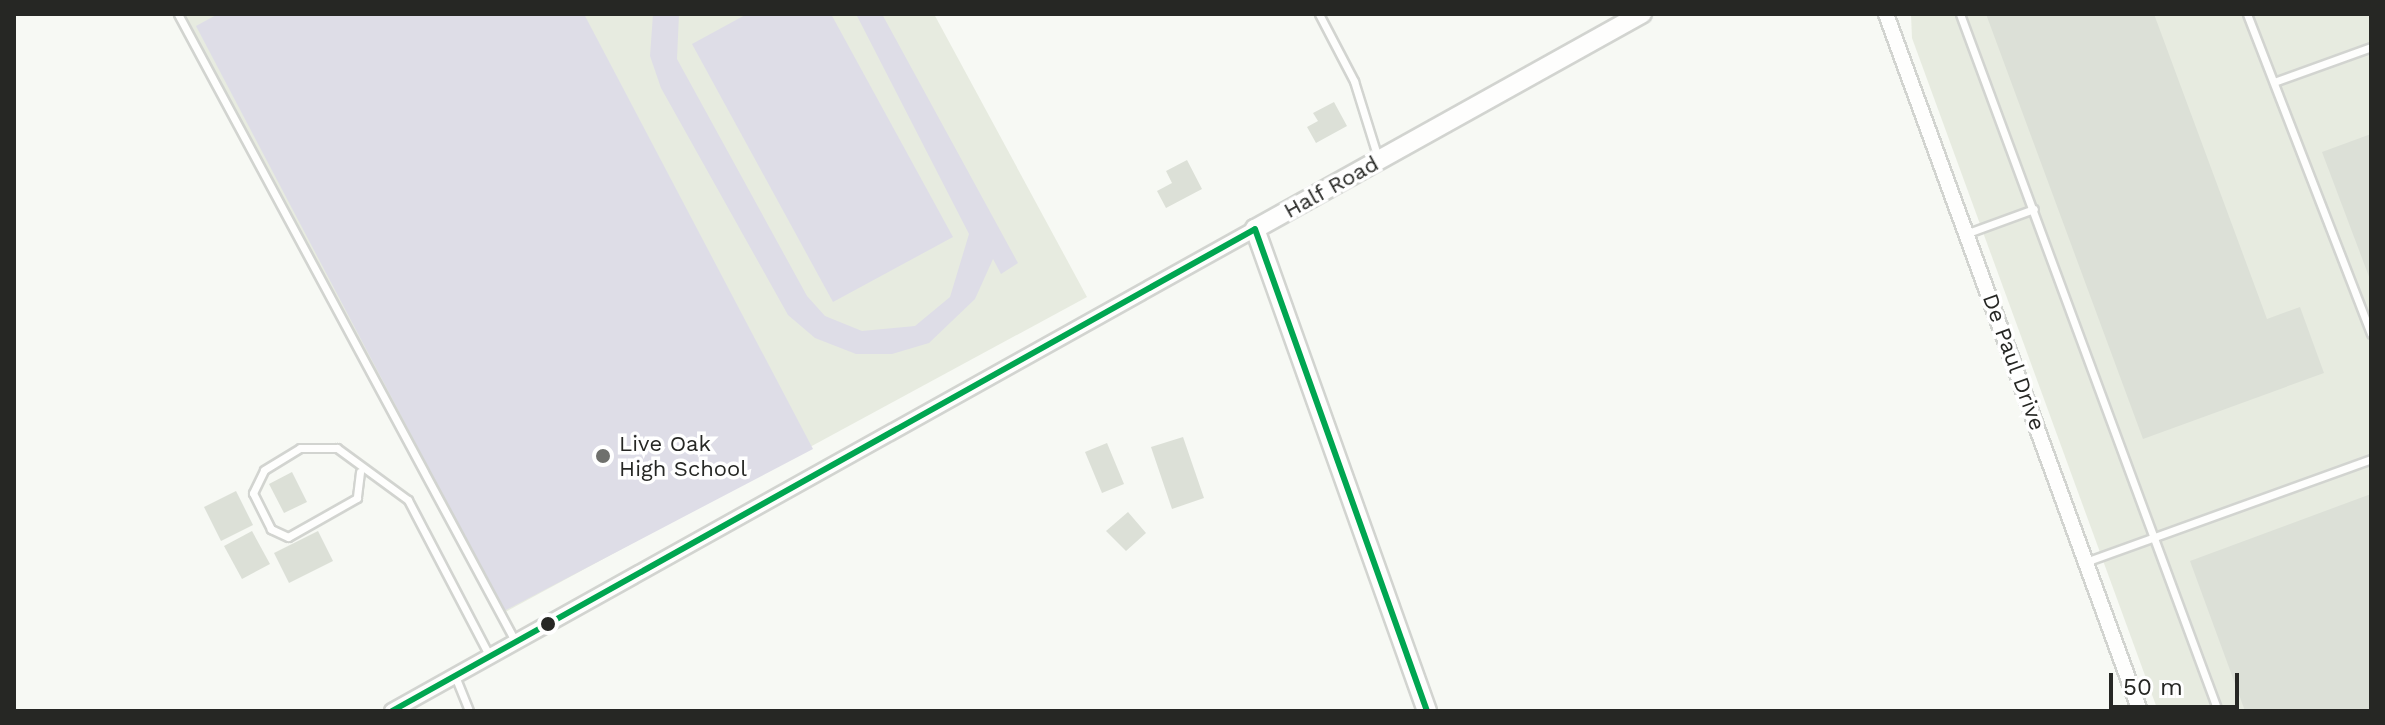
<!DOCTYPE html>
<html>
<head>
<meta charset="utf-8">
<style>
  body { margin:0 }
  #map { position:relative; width:2385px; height:725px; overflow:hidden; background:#f7f9f4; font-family:"Work Sans",sans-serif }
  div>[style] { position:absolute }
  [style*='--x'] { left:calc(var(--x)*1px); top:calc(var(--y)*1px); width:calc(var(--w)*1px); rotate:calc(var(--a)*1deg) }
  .built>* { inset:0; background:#e7ebe0 }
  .green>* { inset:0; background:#dedde7 }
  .building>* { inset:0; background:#dce0d7 }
  .roads { filter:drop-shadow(2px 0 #d2d4d0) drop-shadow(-2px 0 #d2d4d0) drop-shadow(0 2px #d2d4d0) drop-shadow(0 -2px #d2d4d0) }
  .service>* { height:7px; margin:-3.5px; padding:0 3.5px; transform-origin:3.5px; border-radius:3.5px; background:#fefefd }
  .minor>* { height:14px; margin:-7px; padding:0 7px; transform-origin:7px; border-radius:7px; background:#fefefd }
  .tertiary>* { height:18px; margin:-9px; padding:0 9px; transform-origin:9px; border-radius:9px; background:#fefefd }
  .bus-1>* { height:6px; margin:-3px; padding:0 3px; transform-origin:3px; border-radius:3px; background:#00a651 }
  .dots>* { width:22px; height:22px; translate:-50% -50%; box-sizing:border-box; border:4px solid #fff; border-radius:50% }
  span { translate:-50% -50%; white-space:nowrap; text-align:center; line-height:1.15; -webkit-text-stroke:7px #fff; paint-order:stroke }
  .street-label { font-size:22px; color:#262724 }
  .poi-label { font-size:22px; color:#262724 }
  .left { translate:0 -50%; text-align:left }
  .frame { position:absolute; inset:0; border:16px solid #262724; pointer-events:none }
  .scale { position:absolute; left:2109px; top:673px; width:130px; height:36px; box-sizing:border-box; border:4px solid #262724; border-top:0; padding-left:10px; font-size:24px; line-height:28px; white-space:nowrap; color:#262724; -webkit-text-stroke:6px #fff; paint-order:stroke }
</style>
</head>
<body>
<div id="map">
  <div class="built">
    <i style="clip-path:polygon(176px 14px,934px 14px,1087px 297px,498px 616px)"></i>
    <i style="clip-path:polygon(1911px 14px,2371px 14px,2371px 711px,2158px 711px,1912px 38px)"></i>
  </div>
  <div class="green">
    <i style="clip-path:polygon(218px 14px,584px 14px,813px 449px,504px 611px,196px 26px)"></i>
    <i style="clip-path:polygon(653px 14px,679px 14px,677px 59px,807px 296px,825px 316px,862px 331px,915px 326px,950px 297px,969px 234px,856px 14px,882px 14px,1018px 263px,1001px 274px,993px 259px,975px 299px,929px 343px,892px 354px,856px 354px,815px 338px,788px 315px,661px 88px,650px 56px)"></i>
    <i style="clip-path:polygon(747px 14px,831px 14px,953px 237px,833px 302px,692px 44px)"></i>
  </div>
  <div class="building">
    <i style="clip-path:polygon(1986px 14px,2154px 14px,2267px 319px,2300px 307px,2324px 373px,2143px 439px)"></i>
    <i style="clip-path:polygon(1334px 102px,1347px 126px,1316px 143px,1307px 127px,1318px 121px,1313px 113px)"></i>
    <i style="clip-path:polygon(2371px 134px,2371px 282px,2322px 152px)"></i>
    <i style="clip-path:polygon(1187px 160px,1202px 189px,1166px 208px,1157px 191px,1172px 183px,1166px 171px)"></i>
    <i style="clip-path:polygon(1183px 437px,1204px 498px,1172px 509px,1151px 447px)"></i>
    <i style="clip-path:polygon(1107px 443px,1124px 484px,1102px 493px,1085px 452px)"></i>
    <i style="clip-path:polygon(292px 472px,307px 502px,284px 513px,269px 484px)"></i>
    <i style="clip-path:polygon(236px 491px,253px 525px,221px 541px,204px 507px)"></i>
    <i style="clip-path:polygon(2371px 494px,2371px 711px,2245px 711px,2190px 561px)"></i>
    <i style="clip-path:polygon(1128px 512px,1146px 533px,1126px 551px,1106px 531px)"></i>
    <i style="clip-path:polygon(252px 531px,270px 564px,242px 579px,224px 546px)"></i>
    <i style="clip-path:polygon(318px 531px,333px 561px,289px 583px,274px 553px)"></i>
  </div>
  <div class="roads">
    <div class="service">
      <i style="--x:178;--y:14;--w:712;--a:61.74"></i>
      <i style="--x:1319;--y:14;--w:76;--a:62.4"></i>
      <i style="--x:1354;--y:81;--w:81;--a:72.7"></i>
      <i style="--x:1960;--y:14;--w:743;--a:69.69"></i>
      <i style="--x:2247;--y:14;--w:343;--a:68.8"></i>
      <i style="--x:2274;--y:82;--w:103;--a:-19.8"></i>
      <i style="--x:1968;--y:233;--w:70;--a:-20"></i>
      <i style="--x:360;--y:472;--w:26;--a:97"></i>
      <i style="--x:357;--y:498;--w:79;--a:150.5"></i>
      <i style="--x:288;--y:537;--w:19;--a:-155"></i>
      <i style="--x:271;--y:529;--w:40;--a:-116.6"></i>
      <i style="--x:253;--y:493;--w:25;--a:-64"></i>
      <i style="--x:264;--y:470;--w:42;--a:-31.4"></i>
      <i style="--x:300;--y:448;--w:37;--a:0"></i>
      <i style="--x:337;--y:448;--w:88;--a:36.2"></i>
      <i style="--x:408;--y:500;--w:175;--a:62.4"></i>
      <i style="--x:2088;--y:561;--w:301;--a:-19.8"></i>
      <i style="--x:455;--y:676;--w:38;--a:68"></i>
    </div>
    <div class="minor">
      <i style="--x:1886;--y:14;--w:742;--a:69.98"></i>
      <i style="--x:392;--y:711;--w:988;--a:-29.18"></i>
    </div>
    <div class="tertiary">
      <i style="--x:1427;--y:711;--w:512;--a:-109.64"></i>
      <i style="--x:1255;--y:229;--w:443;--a:-29.1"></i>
    </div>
  </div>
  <div class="bus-1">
    <i style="--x:1255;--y:229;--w:512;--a:70.36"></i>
    <i style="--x:392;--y:711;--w:988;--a:-29.18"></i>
  </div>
  <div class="dots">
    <i style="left:603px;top:456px;background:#6f706d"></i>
    <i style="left:548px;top:624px;background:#262724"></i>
  </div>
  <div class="street-label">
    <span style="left:1331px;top:187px;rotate:-29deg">Half Road</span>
    <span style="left:2014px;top:362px;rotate:70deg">De Paul Drive</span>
  </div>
  <div class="poi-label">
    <span class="left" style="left:619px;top:456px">Live Oak<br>High School</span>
  </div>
  <div class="frame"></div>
  <div class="scale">50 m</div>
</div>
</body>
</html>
